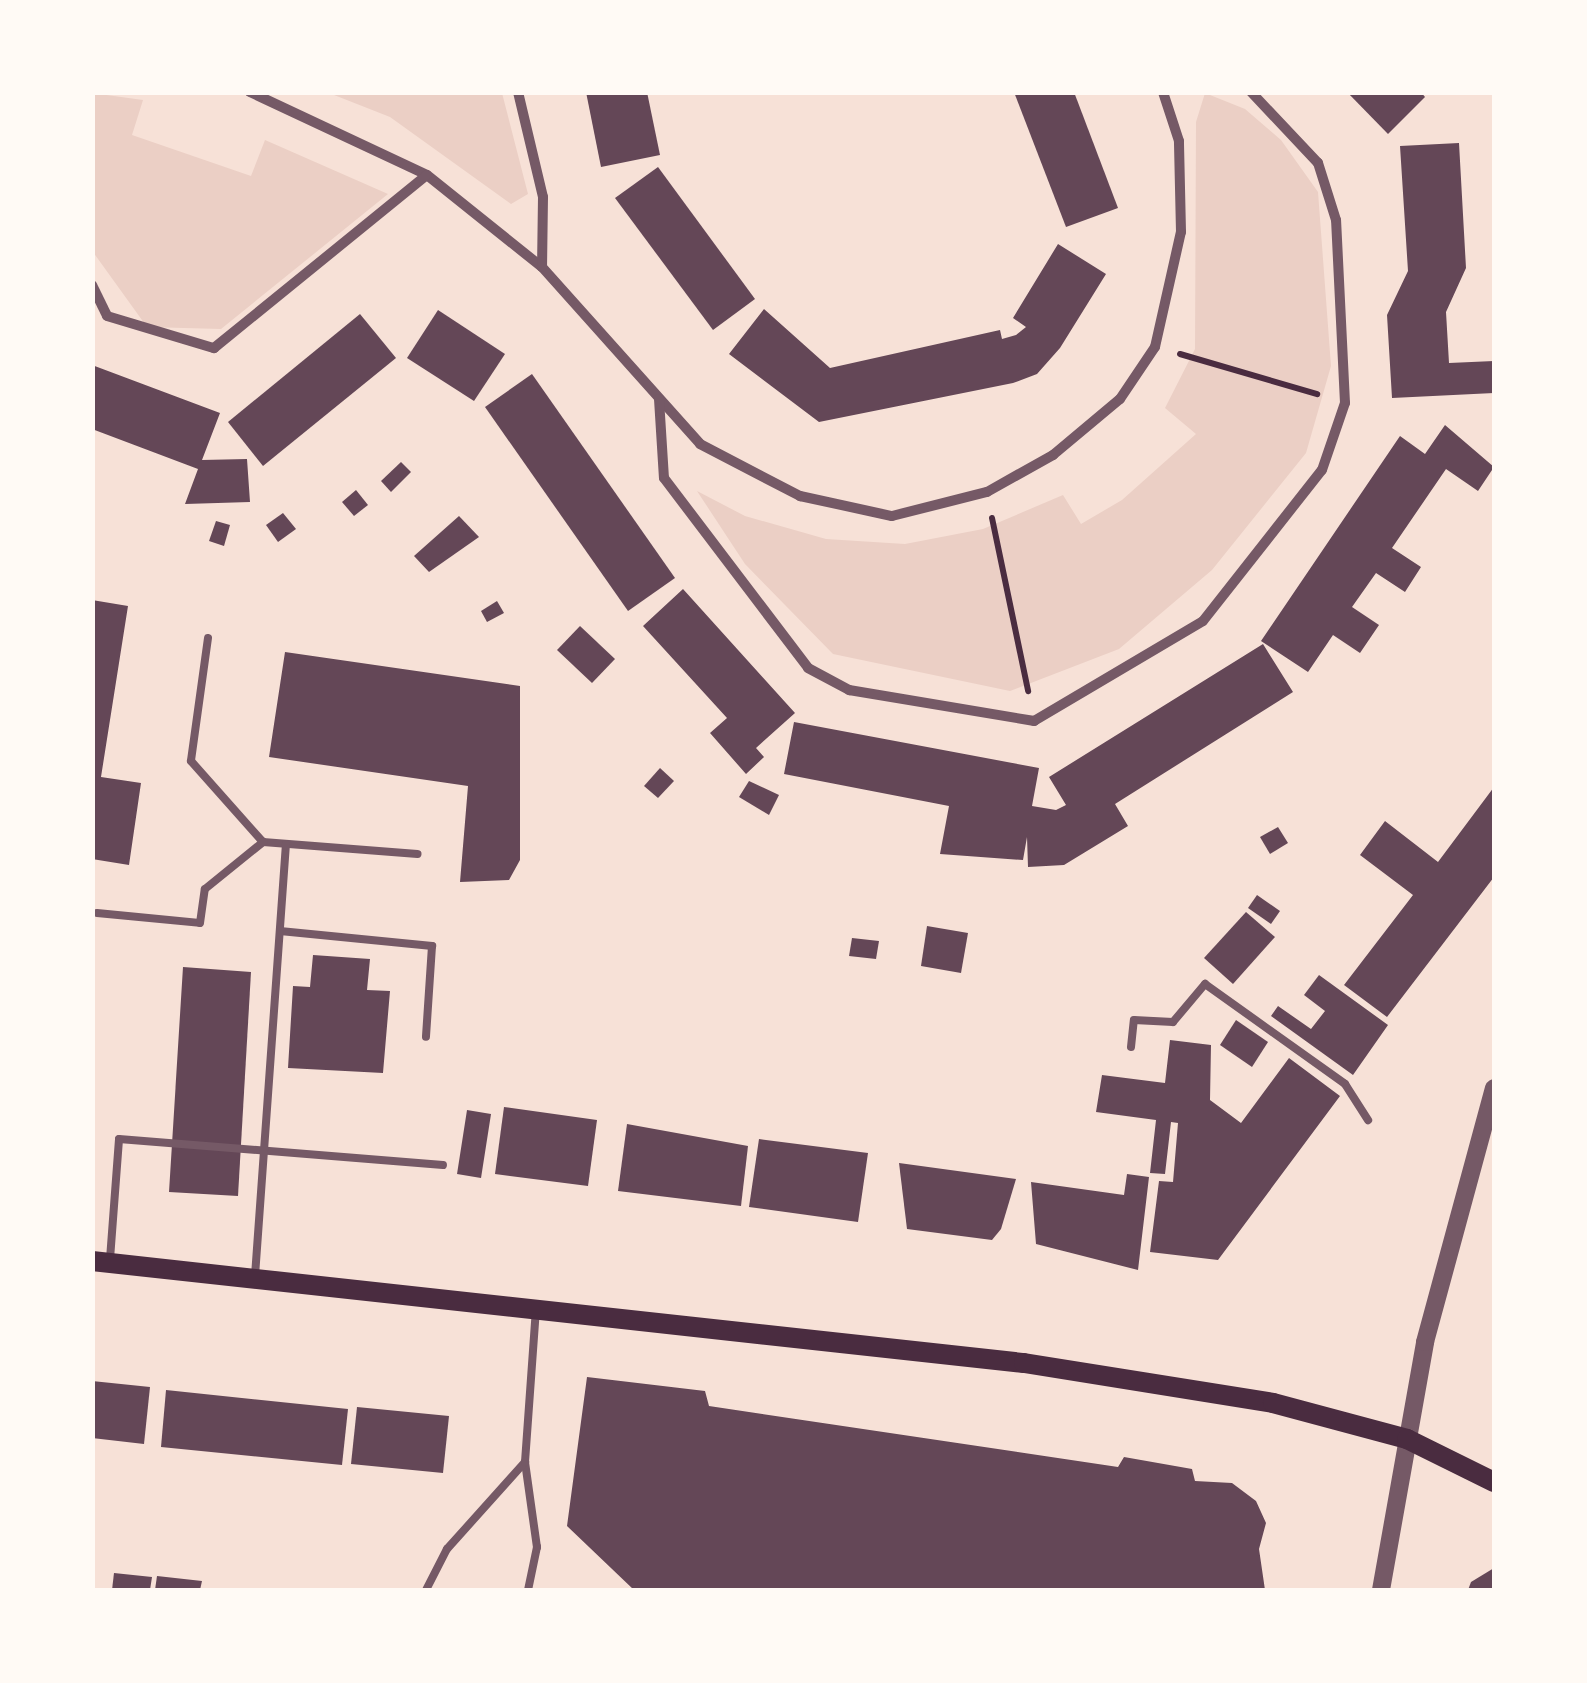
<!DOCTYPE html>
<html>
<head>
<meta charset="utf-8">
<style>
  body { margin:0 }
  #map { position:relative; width:1587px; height:1683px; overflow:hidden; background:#f7e1d7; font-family:Roboto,sans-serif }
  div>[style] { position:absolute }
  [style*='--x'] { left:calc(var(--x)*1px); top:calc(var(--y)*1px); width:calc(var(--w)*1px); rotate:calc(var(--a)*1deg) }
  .green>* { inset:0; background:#ebcfc5 }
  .building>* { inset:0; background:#644757 }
  .path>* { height:6px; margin:-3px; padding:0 3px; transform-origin:3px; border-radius:3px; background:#4a2c40 }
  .service>* { height:8px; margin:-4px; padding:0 4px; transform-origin:4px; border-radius:4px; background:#755966 }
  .minor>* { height:10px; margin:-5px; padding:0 5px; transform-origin:5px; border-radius:5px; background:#755966 }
  .tertiary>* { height:18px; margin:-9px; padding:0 9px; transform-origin:9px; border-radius:9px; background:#755966 }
  .secondary>* { height:20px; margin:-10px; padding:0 10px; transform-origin:10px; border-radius:10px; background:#4a2c40 }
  span { translate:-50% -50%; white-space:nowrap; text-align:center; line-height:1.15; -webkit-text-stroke:10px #fffaf5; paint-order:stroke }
  .frame { position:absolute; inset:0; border:95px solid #fffaf5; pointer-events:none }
</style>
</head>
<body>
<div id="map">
  <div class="green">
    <i style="clip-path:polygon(92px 93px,143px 100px,132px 135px,251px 176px,265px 140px,388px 194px,221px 329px,147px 327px,93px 252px)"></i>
    <i style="clip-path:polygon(329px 93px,502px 93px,528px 194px,511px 204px,390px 117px)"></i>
    <i style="clip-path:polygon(1205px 93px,1245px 109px,1281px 140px,1318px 192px,1331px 366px,1306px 453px,1212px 570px,1119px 649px,1010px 691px,833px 654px,745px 564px,697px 491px,745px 516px,826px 539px,905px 544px,983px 529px,1063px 495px,1081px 524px,1122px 500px,1196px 434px,1165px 408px,1195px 349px,1196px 122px)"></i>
  </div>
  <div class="building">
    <i style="clip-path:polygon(586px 92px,647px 92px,660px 155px,601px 167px)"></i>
    <i style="clip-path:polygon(1014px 92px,1074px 92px,1118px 208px,1066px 227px)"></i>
    <i style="clip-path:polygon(1347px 92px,1421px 92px,1425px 97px,1388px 134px)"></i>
    <i style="clip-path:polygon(1459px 143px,1466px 268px,1446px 312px,1449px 363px,1494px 361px,1494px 393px,1392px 398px,1387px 315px,1408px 271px,1400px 146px)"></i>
    <i style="clip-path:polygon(658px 167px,755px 299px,713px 330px,615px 198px)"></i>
    <i style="clip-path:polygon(1058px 244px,1106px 274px,1060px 348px,1037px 374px,1013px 383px,819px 422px,729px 354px,764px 309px,830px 368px,1000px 330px,1002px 339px,1016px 335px,1026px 327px,1013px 318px)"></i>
    <i style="clip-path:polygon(438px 310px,505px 354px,474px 401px,407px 358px)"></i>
    <i style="clip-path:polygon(360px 314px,396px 358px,263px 466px,228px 422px)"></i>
    <i style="clip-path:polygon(92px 365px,220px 413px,202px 460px,247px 459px,250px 502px,185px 504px,198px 469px,92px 429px)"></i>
    <i style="clip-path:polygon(532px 374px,675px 578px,628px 611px,485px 407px)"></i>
    <i style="clip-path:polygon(1445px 425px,1494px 467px,1478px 491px,1446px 469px,1392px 548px,1421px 567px,1405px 592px,1376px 573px,1352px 607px,1379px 625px,1360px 653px,1333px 635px,1308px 672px,1261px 641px,1400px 436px,1425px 454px)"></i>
    <i style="clip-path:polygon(401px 462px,411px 472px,391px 492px,381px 481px)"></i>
    <i style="clip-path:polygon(356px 490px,368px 505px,354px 516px,342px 502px)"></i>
    <i style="clip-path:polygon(283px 513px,296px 529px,278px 542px,266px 525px)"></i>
    <i style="clip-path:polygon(459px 516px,479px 537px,429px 572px,414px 556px)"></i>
    <i style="clip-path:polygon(216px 521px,230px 525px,224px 546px,209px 541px)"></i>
    <i style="clip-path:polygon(683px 589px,795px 713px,756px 748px,764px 757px,746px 774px,710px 733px,727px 718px,643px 626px)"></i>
    <i style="clip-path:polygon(92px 600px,128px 606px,101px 777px,141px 783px,129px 865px,92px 859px)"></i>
    <i style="clip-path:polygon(497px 601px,504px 613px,487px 622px,481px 611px)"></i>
    <i style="clip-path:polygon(580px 626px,615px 659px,592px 683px,557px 650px)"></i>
    <i style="clip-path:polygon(1263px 644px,1293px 692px,1115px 804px,1128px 826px,1064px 865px,1028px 867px,1027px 837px,1023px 860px,940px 854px,949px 806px,784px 774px,794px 722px,1039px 768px,1032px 806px,1056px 810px,1066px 805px,1049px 777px)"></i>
    <i style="clip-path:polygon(285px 652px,520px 686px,520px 860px,509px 880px,460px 882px,468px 786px,269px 757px)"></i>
    <i style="clip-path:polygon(660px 768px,674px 781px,658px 798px,644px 786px)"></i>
    <i style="clip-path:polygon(749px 781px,779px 795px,769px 815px,739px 797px)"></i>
    <i style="clip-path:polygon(1494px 787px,1494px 877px,1387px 1017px,1344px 985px,1413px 895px,1360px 855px,1385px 821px,1438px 862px)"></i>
    <i style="clip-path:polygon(1278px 827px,1288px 843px,1270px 854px,1260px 837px)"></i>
    <i style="clip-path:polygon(1257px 895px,1280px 911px,1271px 924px,1248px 908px)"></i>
    <i style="clip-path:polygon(1246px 912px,1275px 937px,1233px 984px,1204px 958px)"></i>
    <i style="clip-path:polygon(927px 926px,968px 933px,961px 973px,921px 966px)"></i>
    <i style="clip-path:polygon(852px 938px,879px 941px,876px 959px,849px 956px)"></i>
    <i style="clip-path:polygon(313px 955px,370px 959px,367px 990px,390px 991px,383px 1073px,288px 1068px,293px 986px,310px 987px)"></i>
    <i style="clip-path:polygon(183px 967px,251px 972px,238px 1196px,169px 1192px)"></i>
    <i style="clip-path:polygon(1319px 975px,1388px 1025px,1353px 1075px,1271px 1016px,1278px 1006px,1311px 1029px,1325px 1011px,1304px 995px)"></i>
    <i style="clip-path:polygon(1236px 1020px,1268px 1042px,1252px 1067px,1220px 1045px)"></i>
    <i style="clip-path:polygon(1170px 1040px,1211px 1045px,1210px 1100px,1241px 1123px,1289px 1058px,1340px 1096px,1218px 1260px,1150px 1252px,1159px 1181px,1173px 1182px,1178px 1123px,1171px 1122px,1165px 1174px,1150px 1173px,1156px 1120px,1096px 1112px,1102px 1075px,1165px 1083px)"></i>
    <i style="clip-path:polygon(504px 1107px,597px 1120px,588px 1186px,495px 1174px)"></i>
    <i style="clip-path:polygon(467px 1110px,491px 1114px,481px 1178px,457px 1174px)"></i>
    <i style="clip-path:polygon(627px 1124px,748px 1146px,741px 1206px,618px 1191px)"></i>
    <i style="clip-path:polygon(759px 1139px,868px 1153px,858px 1222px,749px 1207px)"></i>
    <i style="clip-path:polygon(899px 1163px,1016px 1179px,1001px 1229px,992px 1240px,907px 1229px)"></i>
    <i style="clip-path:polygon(1127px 1174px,1149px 1177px,1138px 1270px,1036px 1244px,1031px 1182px,1124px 1195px)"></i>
    <i style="clip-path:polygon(587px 1377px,705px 1391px,709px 1406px,1118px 1467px,1124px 1457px,1192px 1469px,1195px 1481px,1232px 1483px,1256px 1501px,1266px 1523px,1259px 1549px,1265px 1590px,634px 1590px,567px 1526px)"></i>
    <i style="clip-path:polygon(92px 1381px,150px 1387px,144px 1444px,92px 1438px)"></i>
    <i style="clip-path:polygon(166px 1390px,348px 1409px,342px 1465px,161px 1447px)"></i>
    <i style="clip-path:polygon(357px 1407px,449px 1416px,443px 1473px,351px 1464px)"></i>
    <i style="clip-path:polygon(1494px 1568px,1494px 1590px,1468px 1590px,1471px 1582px)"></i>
    <i style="clip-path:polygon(114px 1573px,152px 1577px,150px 1590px,112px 1590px)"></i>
    <i style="clip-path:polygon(157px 1576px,202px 1581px,200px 1590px,155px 1590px)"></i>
  </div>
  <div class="path">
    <i style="--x:1180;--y:354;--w:143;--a:16.3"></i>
    <i style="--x:992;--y:518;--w:177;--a:78.2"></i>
  </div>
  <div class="service">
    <i style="--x:208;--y:638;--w:124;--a:97.9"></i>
    <i style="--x:191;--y:761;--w:108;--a:48.4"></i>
    <i style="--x:263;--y:842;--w:155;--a:4.4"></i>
    <i style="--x:97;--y:913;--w:103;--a:5.5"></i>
    <i style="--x:200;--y:923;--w:34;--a:-82"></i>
    <i style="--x:205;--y:889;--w:75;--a:-39"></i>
    <i style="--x:280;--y:931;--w:153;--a:5.6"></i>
    <i style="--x:432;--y:946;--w:91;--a:93.8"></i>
    <i style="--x:1131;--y:1047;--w:27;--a:-84"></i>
    <i style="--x:1134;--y:1020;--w:39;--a:3"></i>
    <i style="--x:1173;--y:1022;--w:50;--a:-49.9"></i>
    <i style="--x:1205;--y:984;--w:172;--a:35.5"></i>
    <i style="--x:1345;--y:1084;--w:43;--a:57.4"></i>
    <i style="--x:110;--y:1259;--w:120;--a:-85.7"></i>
    <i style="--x:119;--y:1139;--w:325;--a:4.6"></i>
    <i style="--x:255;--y:1276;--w:433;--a:-85.9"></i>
    <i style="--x:525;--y:1462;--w:86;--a:82"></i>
    <i style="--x:537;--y:1547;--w:44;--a:101.8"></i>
    <i style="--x:426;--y:1590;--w:46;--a:-62.9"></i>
    <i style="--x:447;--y:1549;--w:117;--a:-48.1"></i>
    <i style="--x:525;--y:1462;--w:152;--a:-85.9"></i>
  </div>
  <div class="minor">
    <i style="--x:250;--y:92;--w:195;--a:25.1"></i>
    <i style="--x:427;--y:175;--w:147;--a:38.7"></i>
    <i style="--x:542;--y:267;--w:237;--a:48.2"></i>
    <i style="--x:700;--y:444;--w:113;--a:27.5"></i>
    <i style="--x:800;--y:496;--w:94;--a:12.3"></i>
    <i style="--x:892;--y:516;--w:98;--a:-14.2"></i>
    <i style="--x:987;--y:492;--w:76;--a:-29.3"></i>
    <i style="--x:1053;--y:455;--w:87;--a:-39.9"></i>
    <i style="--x:1120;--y:399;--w:63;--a:-56.1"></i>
    <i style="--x:1155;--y:347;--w:118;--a:-77.3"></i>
    <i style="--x:1181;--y:232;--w:91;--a:-91.3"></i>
    <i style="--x:1179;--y:141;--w:52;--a:-108.1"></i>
    <i style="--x:518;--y:92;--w:108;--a:76.6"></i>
    <i style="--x:543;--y:197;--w:70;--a:90.8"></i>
    <i style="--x:92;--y:285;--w:34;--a:64"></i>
    <i style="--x:107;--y:316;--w:112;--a:16.7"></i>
    <i style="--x:214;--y:348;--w:274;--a:-39.1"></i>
    <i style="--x:659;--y:399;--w:79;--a:86.4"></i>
    <i style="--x:664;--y:478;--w:238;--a:52.8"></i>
    <i style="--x:808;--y:668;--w:47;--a:28.2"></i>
    <i style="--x:849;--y:690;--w:188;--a:9.5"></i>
    <i style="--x:1034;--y:721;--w:196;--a:-30.6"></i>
    <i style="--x:1203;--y:621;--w:192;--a:-51.8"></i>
    <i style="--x:1322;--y:470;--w:71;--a:-71.1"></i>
    <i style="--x:1345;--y:403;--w:183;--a:-92.8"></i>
    <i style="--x:1336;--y:220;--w:60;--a:-107.5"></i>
    <i style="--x:1318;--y:163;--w:98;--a:-133.3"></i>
  </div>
  <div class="tertiary">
    <i style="--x:1381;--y:1590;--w:252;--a:-79.9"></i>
    <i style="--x:1425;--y:1342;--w:263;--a:-74.8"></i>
  </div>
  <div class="secondary">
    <i style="--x:92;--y:1261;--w:938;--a:6.25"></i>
    <i style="--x:1024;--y:1363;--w:252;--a:9.1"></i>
    <i style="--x:1273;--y:1403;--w:139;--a:15"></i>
    <i style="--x:1407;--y:1439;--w:97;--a:26.3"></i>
  </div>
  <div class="frame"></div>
</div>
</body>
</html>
